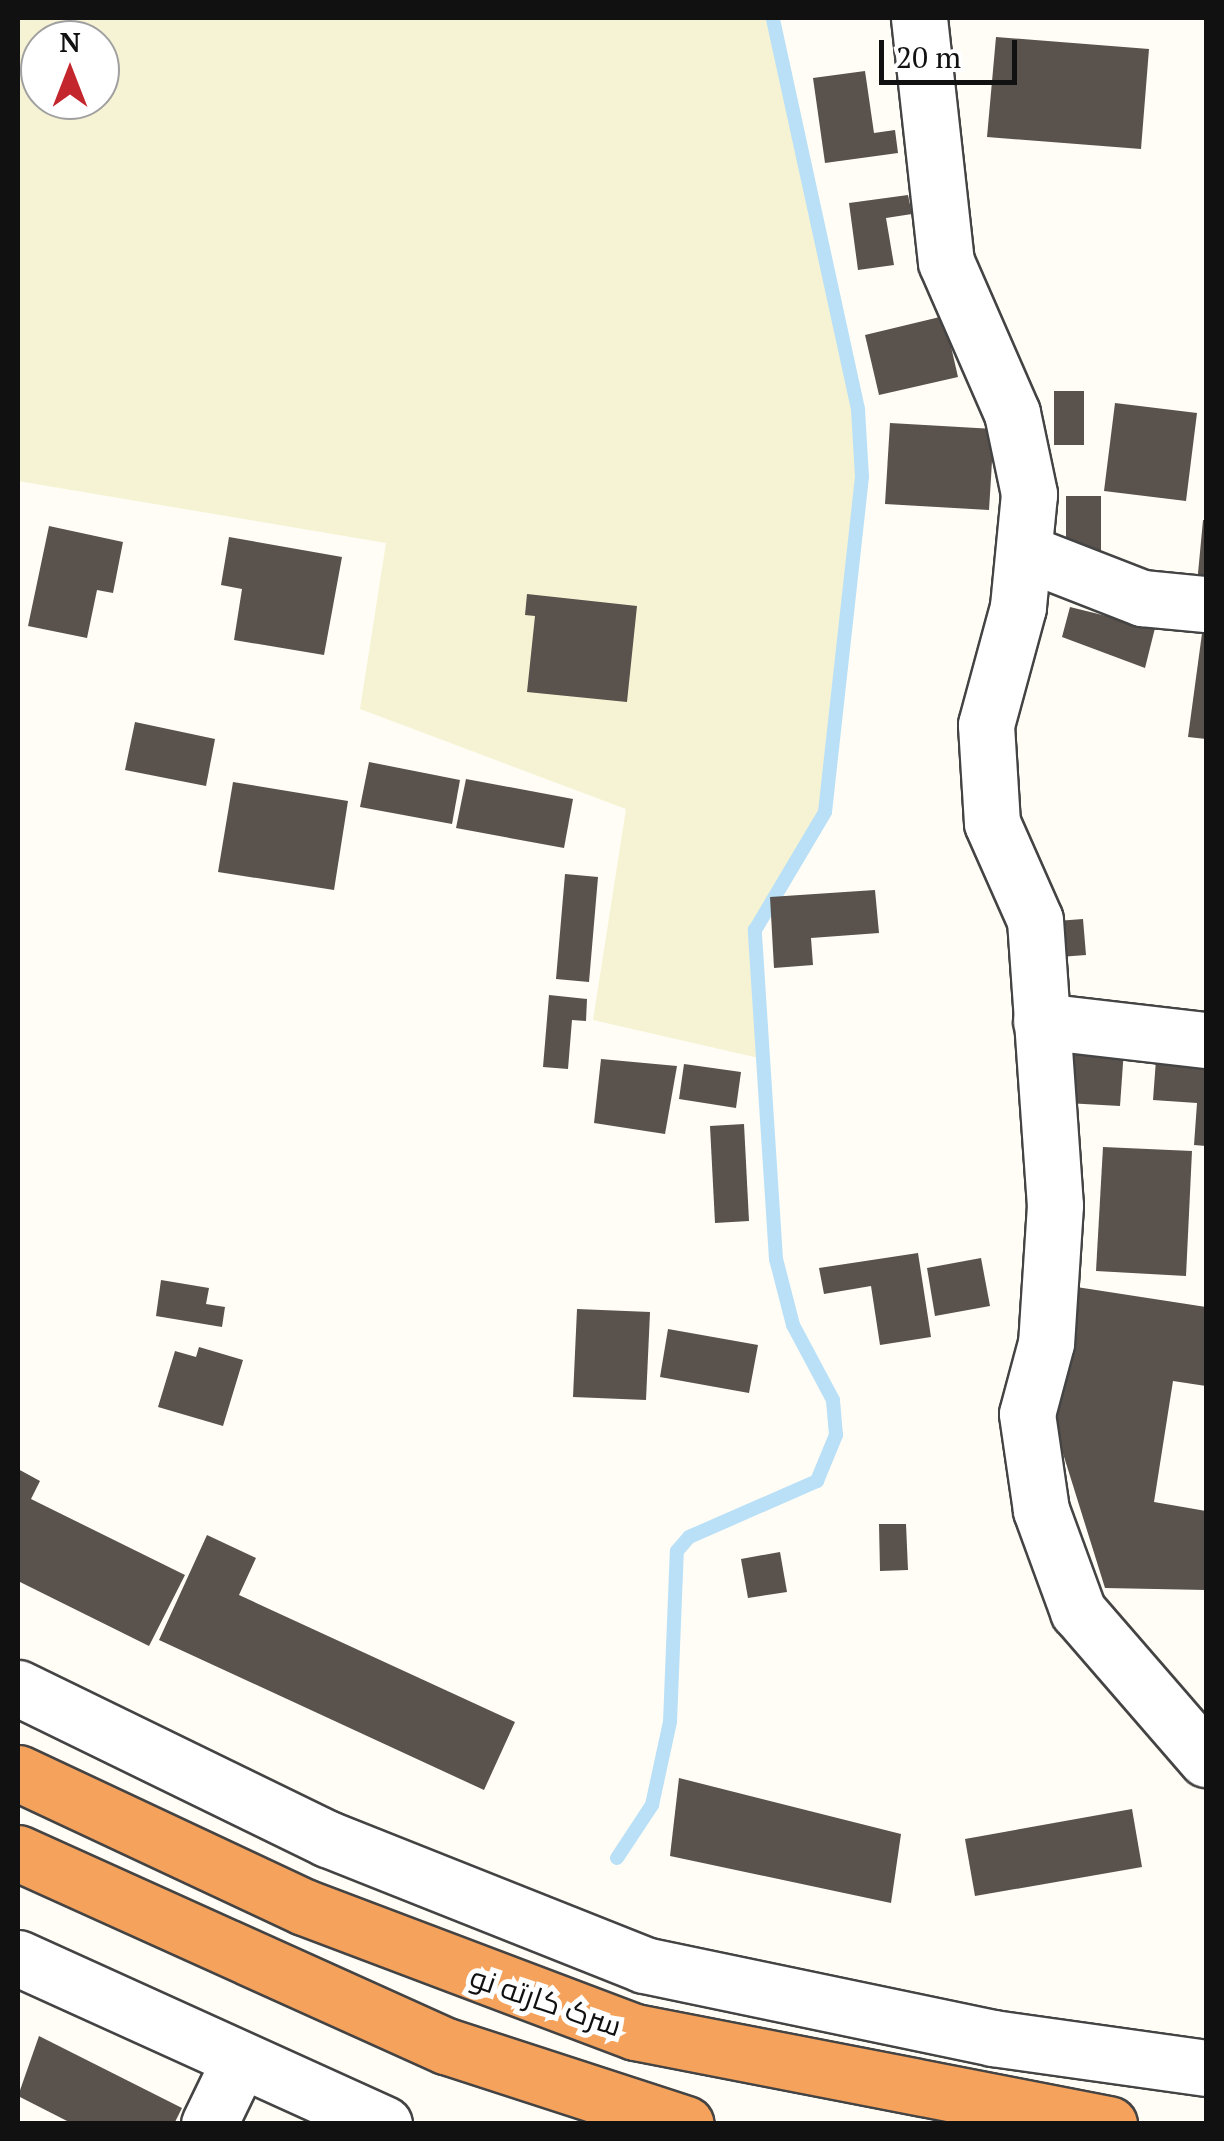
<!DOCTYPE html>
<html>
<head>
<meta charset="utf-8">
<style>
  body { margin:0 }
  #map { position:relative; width:1224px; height:2141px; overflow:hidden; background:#fffdf5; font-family:"PT Serif",Cairo,serif }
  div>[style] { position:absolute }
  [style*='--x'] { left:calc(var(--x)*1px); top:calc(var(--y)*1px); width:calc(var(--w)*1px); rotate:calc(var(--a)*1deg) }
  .farmland>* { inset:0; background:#f6f3d4 }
  .stream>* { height:14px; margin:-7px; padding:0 7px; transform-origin:7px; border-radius:7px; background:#b9e0f7 }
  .building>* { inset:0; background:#5a524d }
  .roads { filter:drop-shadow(2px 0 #444) drop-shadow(-2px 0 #444) drop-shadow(0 2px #444) drop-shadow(0 -2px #444) }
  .minor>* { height:55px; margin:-27.5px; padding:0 27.5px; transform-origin:27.5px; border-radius:27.5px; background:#fff }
  .highway>* { height:55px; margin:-27.5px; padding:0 27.5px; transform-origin:27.5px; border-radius:27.5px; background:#f5a25d }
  span { translate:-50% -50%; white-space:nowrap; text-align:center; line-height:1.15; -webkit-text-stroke:10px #fff; paint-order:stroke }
  .street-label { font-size:30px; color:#111 }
  .frame { position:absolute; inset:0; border:20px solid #111; pointer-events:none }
  .north { position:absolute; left:20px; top:20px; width:100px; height:100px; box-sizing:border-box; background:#fff; border:2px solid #a0a0a0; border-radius:50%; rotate:0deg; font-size:28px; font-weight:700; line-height:40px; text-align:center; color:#111 }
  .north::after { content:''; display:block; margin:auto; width:35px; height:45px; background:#c4262e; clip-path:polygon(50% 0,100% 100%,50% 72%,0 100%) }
  .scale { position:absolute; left:879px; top:40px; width:138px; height:45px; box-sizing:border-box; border:5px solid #111; border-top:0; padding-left:12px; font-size:30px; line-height:35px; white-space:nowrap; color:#111; -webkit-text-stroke:8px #fff; paint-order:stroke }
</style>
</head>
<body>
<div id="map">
  <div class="farmland">
    <i style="clip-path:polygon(evenodd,18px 18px,773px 18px,858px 409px,862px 477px,825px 812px,755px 930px,763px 1059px,593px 1020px,626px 809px,360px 709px,386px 543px,18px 481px,18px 18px,40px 40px,100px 40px,100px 100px,40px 100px,40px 40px)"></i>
  </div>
  <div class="stream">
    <i style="--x:617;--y:1858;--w:64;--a:-56.6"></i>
    <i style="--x:652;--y:1805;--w:85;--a:-77.8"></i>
    <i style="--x:670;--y:1722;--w:171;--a:-87.7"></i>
    <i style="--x:677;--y:1551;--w:18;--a:-49"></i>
    <i style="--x:689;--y:1537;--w:140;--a:-23.6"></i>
    <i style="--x:817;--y:1481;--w:50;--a:-67.6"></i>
    <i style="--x:836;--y:1435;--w:35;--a:-95"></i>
    <i style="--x:833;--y:1400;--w:85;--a:-118.1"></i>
    <i style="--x:793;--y:1325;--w:68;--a:-104.4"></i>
    <i style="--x:776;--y:1259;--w:330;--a:-93.7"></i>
    <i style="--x:755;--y:930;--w:137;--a:-59.3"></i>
    <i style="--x:825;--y:812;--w:337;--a:-83.7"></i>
    <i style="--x:862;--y:477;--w:68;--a:-93.4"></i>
    <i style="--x:858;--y:409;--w:400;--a:-102.3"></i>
  </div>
  <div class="building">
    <i style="clip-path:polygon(996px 37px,1149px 49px,1141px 149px,987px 137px)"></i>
    <i style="clip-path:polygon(865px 71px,874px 133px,895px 130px,898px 153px,825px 163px,813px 78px)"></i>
    <i style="clip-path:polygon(908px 195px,912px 214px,886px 218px,894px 265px,858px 270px,849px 203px)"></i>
    <i style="clip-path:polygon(944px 316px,958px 377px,879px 395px,865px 335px)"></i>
    <i style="clip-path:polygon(1054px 391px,1084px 391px,1084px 445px,1054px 445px)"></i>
    <i style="clip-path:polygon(1115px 403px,1197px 413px,1186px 501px,1104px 491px)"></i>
    <i style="clip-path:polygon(890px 423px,994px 429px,989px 510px,885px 504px)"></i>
    <i style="clip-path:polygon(1066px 496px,1101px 496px,1101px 552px,1066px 552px)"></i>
    <i style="clip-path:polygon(1203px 520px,1206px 520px,1206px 595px,1196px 595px)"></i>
    <i style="clip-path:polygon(49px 526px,123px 542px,113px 593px,97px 590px,87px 638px,28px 626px)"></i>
    <i style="clip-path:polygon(229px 537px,342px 557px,324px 655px,234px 640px,242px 589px,221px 585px)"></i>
    <i style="clip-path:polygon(527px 594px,637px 606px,627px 702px,527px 692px,535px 616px,525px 615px)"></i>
    <i style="clip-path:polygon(1070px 607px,1155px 628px,1145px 668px,1062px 637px)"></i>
    <i style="clip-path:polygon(1203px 626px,1206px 626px,1206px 739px,1188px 737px)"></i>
    <i style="clip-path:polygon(135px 722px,215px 739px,206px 786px,125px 770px)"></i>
    <i style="clip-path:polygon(369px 762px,460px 780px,452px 824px,360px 807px)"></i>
    <i style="clip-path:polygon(466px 779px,573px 799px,564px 848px,456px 828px)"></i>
    <i style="clip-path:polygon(233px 782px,348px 801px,334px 890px,218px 872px)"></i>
    <i style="clip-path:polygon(565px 874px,598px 877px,589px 982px,556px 979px)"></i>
    <i style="clip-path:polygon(875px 890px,879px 933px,811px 938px,813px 965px,774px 968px,770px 897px)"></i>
    <i style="clip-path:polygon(1083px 919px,1086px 955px,1046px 958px,1043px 922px)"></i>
    <i style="clip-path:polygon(549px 995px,587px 999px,586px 1021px,572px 1020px,568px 1069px,543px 1067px)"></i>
    <i style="clip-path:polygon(1070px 1032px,1125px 1035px,1120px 1106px,1066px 1103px)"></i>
    <i style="clip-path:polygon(1157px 1046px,1206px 1051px,1206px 1146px,1194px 1145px,1197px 1103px,1153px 1100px)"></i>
    <i style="clip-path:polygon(601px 1059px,677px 1066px,665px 1134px,594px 1123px)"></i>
    <i style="clip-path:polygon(684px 1064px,741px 1072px,736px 1108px,679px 1099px)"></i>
    <i style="clip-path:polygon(744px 1124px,749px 1221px,715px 1223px,710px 1126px)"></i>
    <i style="clip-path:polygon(1103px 1147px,1192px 1151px,1186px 1276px,1096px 1271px)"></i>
    <i style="clip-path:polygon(918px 1253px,931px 1337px,880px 1345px,871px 1286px,824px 1294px,819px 1268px)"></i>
    <i style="clip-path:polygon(981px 1258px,990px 1306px,935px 1316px,927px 1268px)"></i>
    <i style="clip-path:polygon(161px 1280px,209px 1288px,206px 1304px,225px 1307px,222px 1327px,156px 1316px)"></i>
    <i style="clip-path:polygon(1070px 1286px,1206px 1307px,1206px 1386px,1173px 1381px,1154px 1502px,1206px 1511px,1206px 1590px,1105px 1588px,1051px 1415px)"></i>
    <i style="clip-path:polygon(577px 1309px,650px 1312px,646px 1400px,573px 1397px)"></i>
    <i style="clip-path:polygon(668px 1329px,758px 1345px,749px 1393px,660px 1377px)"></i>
    <i style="clip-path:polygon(199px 1347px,243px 1360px,223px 1426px,158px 1407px,175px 1351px,196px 1357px)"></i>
    <i style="clip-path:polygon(18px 1469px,40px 1481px,31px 1499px,185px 1575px,149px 1646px,18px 1581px)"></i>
    <i style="clip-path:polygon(879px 1524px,906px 1524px,908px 1570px,880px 1571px)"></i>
    <i style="clip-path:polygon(207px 1535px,256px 1558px,239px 1595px,515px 1722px,484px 1790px,159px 1640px)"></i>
    <i style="clip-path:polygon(780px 1552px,787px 1592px,748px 1598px,741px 1559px)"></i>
    <i style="clip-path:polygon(679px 1778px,901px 1834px,891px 1903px,670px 1856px)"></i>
    <i style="clip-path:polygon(1132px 1809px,1142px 1867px,975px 1896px,965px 1839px)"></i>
    <i style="clip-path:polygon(39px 2036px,182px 2108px,174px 2124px,73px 2124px,18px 2096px)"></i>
  </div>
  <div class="roads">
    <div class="minor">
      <i style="--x:919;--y:18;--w:245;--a:83.7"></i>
      <i style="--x:946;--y:262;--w:165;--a:66.4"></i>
      <i style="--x:1012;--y:413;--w:83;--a:78.1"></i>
      <i style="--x:1029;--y:494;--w:114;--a:95.6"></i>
      <i style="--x:1018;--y:607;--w:122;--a:105.2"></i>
      <i style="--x:986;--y:725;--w:98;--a:86.5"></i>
      <i style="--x:992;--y:823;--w:106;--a:66.1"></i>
      <i style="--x:1035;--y:920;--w:286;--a:86"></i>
      <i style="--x:1055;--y:1205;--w:138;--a:93.7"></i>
      <i style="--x:1046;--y:1343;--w:73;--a:105"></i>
      <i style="--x:1027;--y:1414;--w:97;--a:81.7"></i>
      <i style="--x:1041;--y:1510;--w:108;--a:69.9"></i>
      <i style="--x:1078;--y:1611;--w:196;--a:49.1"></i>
      <i style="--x:1024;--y:552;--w:127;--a:21.3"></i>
      <i style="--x:1142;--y:598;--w:64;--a:5.4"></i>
      <i style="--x:1041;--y:1021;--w:166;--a:6.6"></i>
      <i style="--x:18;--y:1688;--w:345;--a:26"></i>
      <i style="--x:328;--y:1839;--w:340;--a:21.7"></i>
      <i style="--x:644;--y:1965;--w:357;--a:11.8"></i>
      <i style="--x:993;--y:2038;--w:215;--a:8"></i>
      <i style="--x:18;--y:1958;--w:402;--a:24.4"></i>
      <i style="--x:209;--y:2124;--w:67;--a:-64.2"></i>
    </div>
    <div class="highway">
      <i style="--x:18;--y:1773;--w:316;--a:25.1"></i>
      <i style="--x:304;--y:1907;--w:354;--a:20.7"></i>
      <i style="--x:635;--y:2032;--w:483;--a:11"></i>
      <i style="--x:18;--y:1853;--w:470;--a:24.3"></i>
      <i style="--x:446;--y:2046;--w:252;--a:18"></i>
    </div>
  </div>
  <div class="street-label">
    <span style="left:546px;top:2001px;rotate:19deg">سرک کارته نو</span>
  </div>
  <div class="frame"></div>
  <div class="north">N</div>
  <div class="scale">20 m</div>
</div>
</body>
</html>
